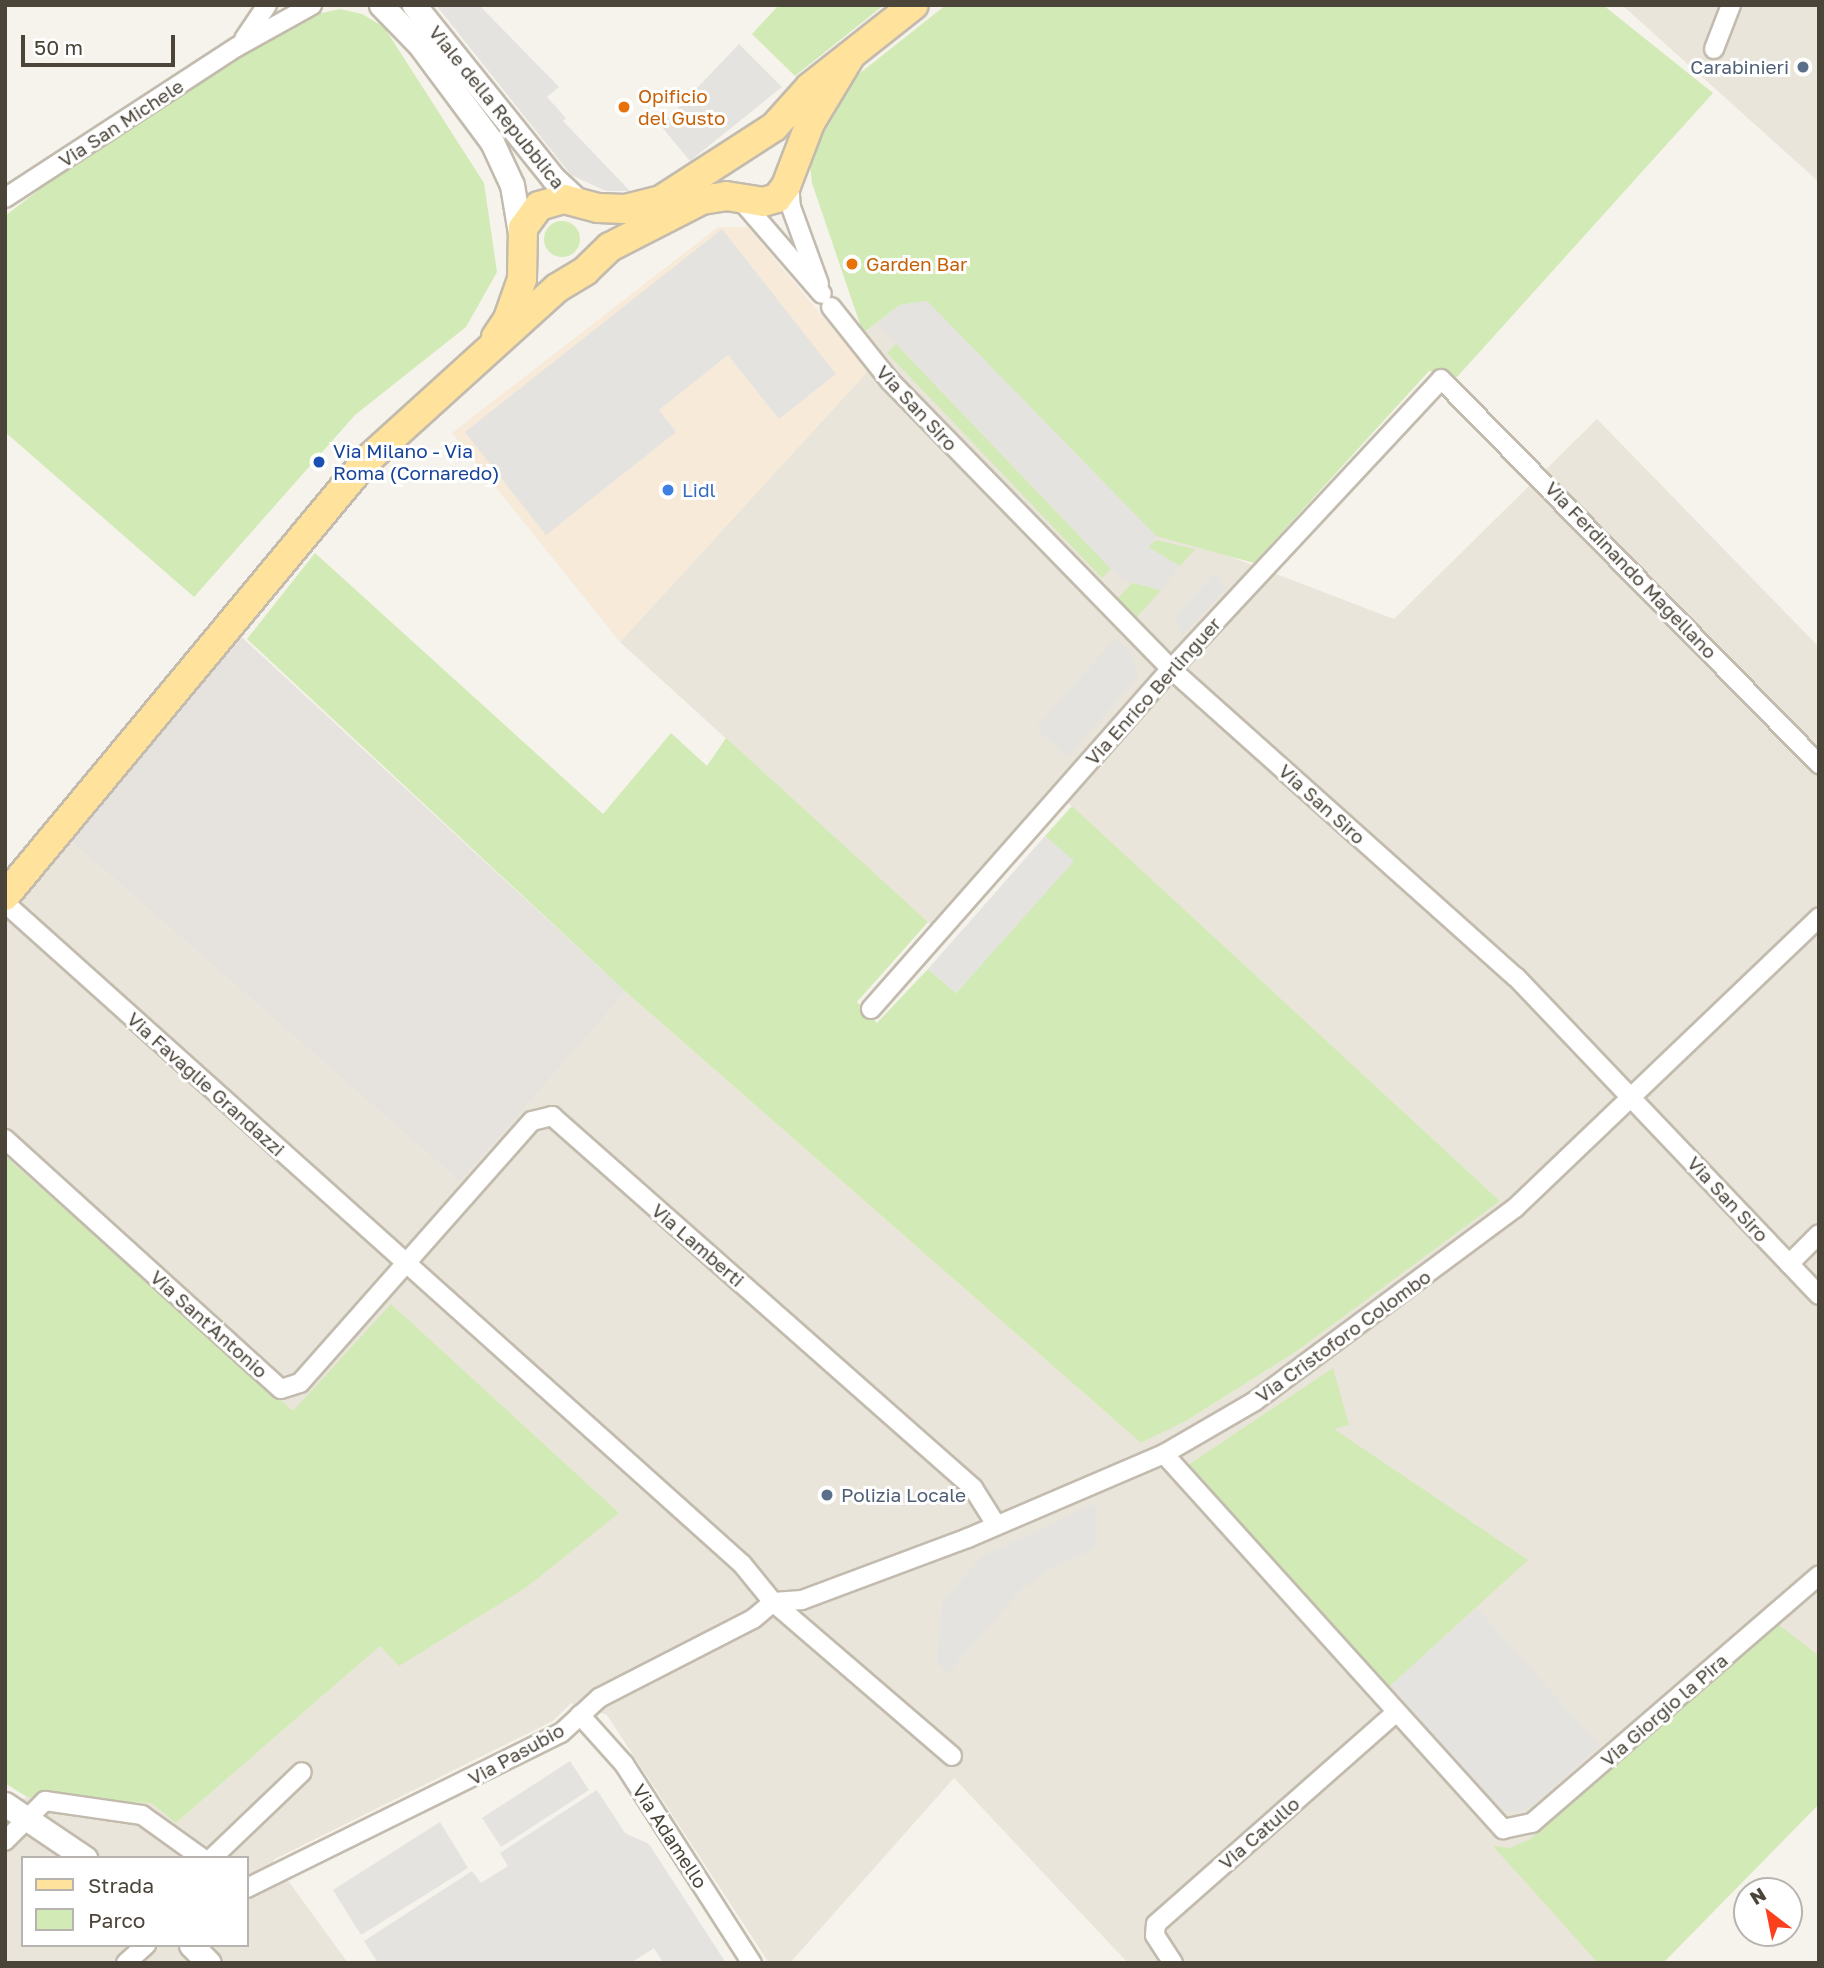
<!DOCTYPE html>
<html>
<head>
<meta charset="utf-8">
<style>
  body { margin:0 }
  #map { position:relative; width:1824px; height:1968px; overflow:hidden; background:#f6f3ec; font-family:"Golos Text",sans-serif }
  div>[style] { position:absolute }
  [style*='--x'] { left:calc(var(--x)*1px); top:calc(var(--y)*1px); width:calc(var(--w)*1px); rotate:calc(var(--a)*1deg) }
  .residential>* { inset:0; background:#eae5da }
  .commercial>* { inset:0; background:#f7ead8 }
  .industrial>* { inset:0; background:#e6e2dd }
  .green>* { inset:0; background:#d2eab5 }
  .round { border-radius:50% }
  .parking>* { inset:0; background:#e5e3e0 }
  .roads { filter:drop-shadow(2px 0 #c2bbae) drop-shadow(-2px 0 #c2bbae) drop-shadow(0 2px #c2bbae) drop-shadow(0 -2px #c2bbae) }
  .minor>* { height:18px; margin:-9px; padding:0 9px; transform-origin:9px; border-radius:9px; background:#fff }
  .tertiary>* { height:23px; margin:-11.5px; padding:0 11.5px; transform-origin:11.5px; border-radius:11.5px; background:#fff }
  .primary>* { height:28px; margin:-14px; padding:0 14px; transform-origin:14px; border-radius:14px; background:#ffe39c }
  .dots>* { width:19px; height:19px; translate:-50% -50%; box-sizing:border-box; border:4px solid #fff; border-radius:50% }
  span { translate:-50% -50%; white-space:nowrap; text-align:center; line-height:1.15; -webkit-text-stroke:6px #fff; paint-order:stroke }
  .service-label { font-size:19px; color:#4e5e75 }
  .right { translate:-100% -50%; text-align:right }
  .left { translate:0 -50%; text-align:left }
  .food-label { font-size:19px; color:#c56008 }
  .street-label { font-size:19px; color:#4b4439 }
  .transit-label { font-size:19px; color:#164399 }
  .shop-label { font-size:19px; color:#366cbe }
  .frame { position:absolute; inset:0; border:7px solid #4b4439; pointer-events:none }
  .legend { position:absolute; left:21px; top:1856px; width:228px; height:91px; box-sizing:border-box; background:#fff; border:2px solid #b7b4b0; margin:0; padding:9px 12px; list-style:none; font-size:21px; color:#4b4439 }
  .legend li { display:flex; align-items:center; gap:14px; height:35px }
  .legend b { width:35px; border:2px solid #b7b4b0 }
  .north { position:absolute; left:1733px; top:1877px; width:70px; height:70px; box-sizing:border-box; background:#fff; border:2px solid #b7b4b0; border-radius:50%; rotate:328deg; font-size:19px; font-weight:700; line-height:28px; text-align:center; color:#4b4439 }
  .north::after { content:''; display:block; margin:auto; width:24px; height:32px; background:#fc3f1d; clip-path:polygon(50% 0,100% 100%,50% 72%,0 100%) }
  .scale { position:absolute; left:21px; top:35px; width:154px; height:32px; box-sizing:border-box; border:4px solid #4b4439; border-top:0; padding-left:9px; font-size:21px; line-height:24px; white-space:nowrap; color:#4b4439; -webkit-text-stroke:5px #fff; paint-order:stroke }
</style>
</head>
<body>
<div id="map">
  <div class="residential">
    <i style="clip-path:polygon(1622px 5px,1819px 5px,1819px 182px)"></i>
    <i style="clip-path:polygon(927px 301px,1208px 548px,1394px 619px,1597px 419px,1819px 647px,1819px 1804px,1663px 1963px,1128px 1963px,954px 1778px,790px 1963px,769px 1963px,607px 1715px,571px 1703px,553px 1721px,273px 1860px,348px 1963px,219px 1963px,201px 1945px,247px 1945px,247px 1858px,95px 1858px,12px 1800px,35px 1796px,151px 1803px,176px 1823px,380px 1646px,399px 1665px,527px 1587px,619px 1512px,293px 1411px,5px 1156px,5px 913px,67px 838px,460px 1182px,626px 992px,1141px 1443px,1186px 1421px,1297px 1351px,1500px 1201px,1053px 789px,932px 926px,620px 642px,868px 371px,863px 333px,900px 305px)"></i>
    <i style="clip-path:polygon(5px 1814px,70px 1858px,23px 1858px,23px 1945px,179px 1945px,197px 1963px,5px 1963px)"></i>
  </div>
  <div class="commercial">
    <i style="clip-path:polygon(718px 227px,748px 227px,868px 371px,620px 642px,452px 433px)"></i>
  </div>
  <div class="industrial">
    <i style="clip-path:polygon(235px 631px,626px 992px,460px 1182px,67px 838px)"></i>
  </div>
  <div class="green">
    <i style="clip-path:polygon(779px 5px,884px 5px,795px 76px,752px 34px)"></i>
    <i style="clip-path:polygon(946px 5px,1603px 5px,1713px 93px,1457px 377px,1429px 371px,1254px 563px,1156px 536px,927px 301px,900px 305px,863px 333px,812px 183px,809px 154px,822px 119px,850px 81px)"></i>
    <i style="clip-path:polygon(340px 9px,362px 14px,384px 27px,484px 183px,497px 272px,466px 327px,355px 415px,194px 597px,5px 432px,5px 216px,79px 159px,278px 34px,313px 15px)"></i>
    <i class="round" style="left:544px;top:221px;width:36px;height:36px"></i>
    <i style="clip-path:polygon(896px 344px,1111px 569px,1102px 578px,887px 353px)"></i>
    <i style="clip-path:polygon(1156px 540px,1195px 549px,1180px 566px,1148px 547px)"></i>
    <i style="clip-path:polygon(315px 553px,603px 814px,671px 733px,707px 766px,726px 738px,928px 922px,857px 1002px,877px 1023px,928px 969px,956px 993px,1073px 861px,1045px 836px,1072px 806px,1500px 1201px,1297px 1351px,1186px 1421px,1141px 1443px,626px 992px,247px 639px)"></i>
    <i style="clip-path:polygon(1132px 583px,1161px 590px,1137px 617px,1117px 599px)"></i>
    <i style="clip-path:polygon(5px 1156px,293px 1411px,391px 1304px,619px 1513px,527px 1587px,399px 1666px,380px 1646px,176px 1823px,151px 1803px,27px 1797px,5px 1783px)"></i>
    <i style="clip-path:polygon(1333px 1368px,1349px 1425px,1334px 1429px,1528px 1560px,1389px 1687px,1188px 1465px)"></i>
    <i style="clip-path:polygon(1778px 1624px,1819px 1656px,1819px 1804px,1663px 1963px,1598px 1963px,1493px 1846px,1510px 1848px,1530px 1839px)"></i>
  </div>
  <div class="parking">
    <i style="clip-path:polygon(436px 5px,479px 5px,559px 87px,547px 97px,566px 118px,563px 121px,630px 191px,606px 191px,571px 175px)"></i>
    <i style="clip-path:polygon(739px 44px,782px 87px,690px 161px,661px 126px)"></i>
    <i style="clip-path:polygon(722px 229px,836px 374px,779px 419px,728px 355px,659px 410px,676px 432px,546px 535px,465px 432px)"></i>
    <i style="clip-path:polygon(927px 301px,1156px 536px,1149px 548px,1180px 566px,1161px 590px,1121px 579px,877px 323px,900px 305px)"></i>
    <i style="clip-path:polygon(1216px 572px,1225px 590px,1182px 636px,1175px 616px)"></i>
    <i style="clip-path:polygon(1115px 638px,1130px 650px,1138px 677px,1067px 757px,1036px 728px)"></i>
    <i style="clip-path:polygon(1045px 836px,1074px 861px,956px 993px,928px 969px)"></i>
    <i style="clip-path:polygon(1097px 1503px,1095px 1548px,1047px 1571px,1020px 1591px,948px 1673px,937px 1663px,942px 1602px,981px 1557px)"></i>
    <i style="clip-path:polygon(1477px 1608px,1600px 1746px,1531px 1807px,1511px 1813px,1495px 1806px,1389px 1687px)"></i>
    <i style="clip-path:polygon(570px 1761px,589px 1790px,501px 1847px,482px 1818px)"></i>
    <i style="clip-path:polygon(597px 1790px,625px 1833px,649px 1844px,726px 1963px,663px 1963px,654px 1948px,631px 1963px,378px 1963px,364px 1941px,472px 1871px,481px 1883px,508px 1866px,500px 1853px)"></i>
    <i style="clip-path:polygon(440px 1822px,468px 1868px,361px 1935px,333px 1890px)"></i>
  </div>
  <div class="roads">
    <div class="minor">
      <i style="--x:244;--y:39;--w:41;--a:-55.9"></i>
      <i style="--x:1714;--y:49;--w:47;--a:-68.9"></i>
      <i style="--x:789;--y:181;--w:26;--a:86"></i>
      <i style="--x:791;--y:207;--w:82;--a:70"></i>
      <i style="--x:5;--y:198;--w:277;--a:-33.1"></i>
      <i style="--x:237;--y:47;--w:86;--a:-29.2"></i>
      <i style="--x:740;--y:199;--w:125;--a:49.2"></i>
      <i style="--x:831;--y:307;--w:95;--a:51.4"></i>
      <i style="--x:890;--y:381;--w:402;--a:45.7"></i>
      <i style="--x:1171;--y:669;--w:462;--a:41.8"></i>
      <i style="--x:1516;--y:977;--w:439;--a:46.4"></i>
      <i style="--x:5;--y:903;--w:990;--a:41.89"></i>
      <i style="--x:742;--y:1564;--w:49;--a:50.8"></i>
      <i style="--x:773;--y:1602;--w:236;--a:40.7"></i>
      <i style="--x:871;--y:1009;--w:453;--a:-48.6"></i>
      <i style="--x:1171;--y:669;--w:396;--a:-47"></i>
      <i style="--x:1441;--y:379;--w:540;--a:45.53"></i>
      <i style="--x:5;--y:1139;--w:372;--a:42.2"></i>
      <i style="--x:281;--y:1389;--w:20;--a:-18"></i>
      <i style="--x:300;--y:1383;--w:350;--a:-48.5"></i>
      <i style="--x:532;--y:1121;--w:21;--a:-14"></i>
      <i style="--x:552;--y:1116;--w:562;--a:41.46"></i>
      <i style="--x:973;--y:1488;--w:41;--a:57.8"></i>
      <i style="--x:1789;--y:1264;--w:42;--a:-45"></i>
      <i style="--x:1164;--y:1454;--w:506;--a:47.89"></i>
      <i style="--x:1503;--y:1829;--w:30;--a:-12"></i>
      <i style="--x:1532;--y:1823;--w:379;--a:-40.8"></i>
      <i style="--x:773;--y:1602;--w:29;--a:-4"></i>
      <i style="--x:802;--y:1600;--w:177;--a:-20.5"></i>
      <i style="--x:968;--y:1538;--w:213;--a:-23.2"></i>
      <i style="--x:1164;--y:1454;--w:105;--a:-30.2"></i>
      <i style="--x:1255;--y:1401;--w:324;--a:-36.6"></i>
      <i style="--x:1515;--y:1208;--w:421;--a:-43.7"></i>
      <i style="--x:580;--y:1715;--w:66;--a:48.1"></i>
      <i style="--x:624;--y:1764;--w:237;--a:57.3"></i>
      <i style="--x:5;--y:1841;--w:57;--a:-45"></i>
      <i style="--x:45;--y:1801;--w:98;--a:8.2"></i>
      <i style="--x:142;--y:1815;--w:74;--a:35.6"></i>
      <i style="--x:212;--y:1858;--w:124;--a:-43.7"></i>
      <i style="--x:247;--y:1888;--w:350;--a:-26.3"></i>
      <i style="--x:561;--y:1733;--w:52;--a:-42.6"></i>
      <i style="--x:599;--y:1698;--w:173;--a:-27.2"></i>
      <i style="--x:753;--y:1619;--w:26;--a:-40"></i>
      <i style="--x:126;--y:1963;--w:27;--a:-42"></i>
      <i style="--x:1173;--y:1963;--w:33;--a:-123"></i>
      <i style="--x:1155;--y:1935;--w:11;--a:-85"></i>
      <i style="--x:1156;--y:1924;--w:319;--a:-41.4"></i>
    </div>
    <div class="tertiary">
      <i style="--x:381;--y:5;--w:54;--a:45.7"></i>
      <i style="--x:419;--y:44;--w:122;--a:53.3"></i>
      <i style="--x:492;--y:142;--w:47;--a:65.1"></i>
      <i style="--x:512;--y:185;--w:55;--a:80.5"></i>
      <i style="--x:414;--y:5;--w:222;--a:51.2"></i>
      <i style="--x:553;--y:178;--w:41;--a:43"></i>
      <i style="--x:5;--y:1804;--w:97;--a:34"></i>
      <i style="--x:191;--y:1945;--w:25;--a:45"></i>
    </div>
    <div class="primary">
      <i style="--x:496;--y:337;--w:22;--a:-56"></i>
      <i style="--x:508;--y:319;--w:42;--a:-70.7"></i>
      <i style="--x:522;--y:279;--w:51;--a:-88.9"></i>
      <i style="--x:523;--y:228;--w:27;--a:-54"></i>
      <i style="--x:539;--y:206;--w:26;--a:-16"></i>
      <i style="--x:564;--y:199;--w:35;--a:15"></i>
      <i style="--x:598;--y:208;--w:27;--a:2"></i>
      <i style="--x:625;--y:209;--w:37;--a:-14"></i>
      <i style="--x:661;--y:200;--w:135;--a:-32.9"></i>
      <i style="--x:774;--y:127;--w:54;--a:-48"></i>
      <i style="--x:810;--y:87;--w:132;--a:-38.3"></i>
      <i style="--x:5;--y:896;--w:564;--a:-50.32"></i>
      <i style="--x:365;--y:462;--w:259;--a:-42.2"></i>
      <i style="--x:557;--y:288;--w:33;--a:-31"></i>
      <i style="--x:585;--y:271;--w:35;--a:-44"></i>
      <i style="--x:610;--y:247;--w:103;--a:-27.1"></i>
      <i style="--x:702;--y:200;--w:24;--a:-9"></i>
      <i style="--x:726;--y:196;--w:37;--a:9"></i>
      <i style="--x:763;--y:202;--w:15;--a:-16"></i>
      <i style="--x:777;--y:198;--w:15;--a:-53"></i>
      <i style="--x:786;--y:186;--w:67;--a:-69.1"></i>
      <i style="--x:810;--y:123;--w:79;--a:-58.9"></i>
    </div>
  </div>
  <div class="dots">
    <i style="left:1803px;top:67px;background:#5c6f8a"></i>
    <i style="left:624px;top:107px;background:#e8710a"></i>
    <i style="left:852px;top:264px;background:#e8710a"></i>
    <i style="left:319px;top:462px;background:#1a4fb4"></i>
    <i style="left:668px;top:490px;background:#3f7fe0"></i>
    <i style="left:827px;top:1495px;background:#5c6f8a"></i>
  </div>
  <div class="service-label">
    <span class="right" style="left:1789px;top:67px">Carabinieri</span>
    <span class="left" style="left:841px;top:1495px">Polizia Locale</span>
  </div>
  <div class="food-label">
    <span class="left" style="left:638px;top:107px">Opificio<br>del Gusto</span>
    <span class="left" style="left:866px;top:264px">Garden Bar</span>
  </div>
  <div class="street-label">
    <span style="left:497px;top:107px;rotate:51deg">Viale della Repubblica</span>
    <span style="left:121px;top:123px;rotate:-33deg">Via San Michele</span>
    <span style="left:917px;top:408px;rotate:47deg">Via San Siro</span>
    <span style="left:1631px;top:570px;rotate:46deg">Via Ferdinando Magellano</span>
    <span style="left:1153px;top:691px;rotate:-48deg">Via Enrico Berlinguer</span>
    <span style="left:1322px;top:804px;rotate:42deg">Via San Siro</span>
    <span style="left:206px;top:1084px;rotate:42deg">Via Favaglie Grandazzi</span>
    <span style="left:1728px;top:1199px;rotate:47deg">Via San Siro</span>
    <span style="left:698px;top:1245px;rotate:41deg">Via Lamberti</span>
    <span style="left:209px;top:1324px;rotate:42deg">Via Sant'Antonio</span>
    <span style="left:1343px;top:1336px;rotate:-36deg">Via Cristoforo Colombo</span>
    <span style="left:1664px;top:1710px;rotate:-41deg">Via Giorgio la Pira</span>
    <span style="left:516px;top:1754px;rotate:-29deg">Via Pasubio</span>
    <span style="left:1259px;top:1833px;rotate:-41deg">Via Catullo</span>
    <span style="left:670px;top:1836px;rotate:57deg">Via Adamello</span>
  </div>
  <div class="transit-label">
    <span class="left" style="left:333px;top:462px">Via Milano - Via<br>Roma (Cornaredo)</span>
  </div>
  <div class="shop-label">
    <span class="left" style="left:682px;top:490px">Lidl</span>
  </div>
  <div class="frame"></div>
  <ul class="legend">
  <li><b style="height:9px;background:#ffe39c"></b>Strada</li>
  <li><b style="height:19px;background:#d2eab5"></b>Parco</li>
  </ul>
  <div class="north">N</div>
  <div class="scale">50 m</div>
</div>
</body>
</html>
